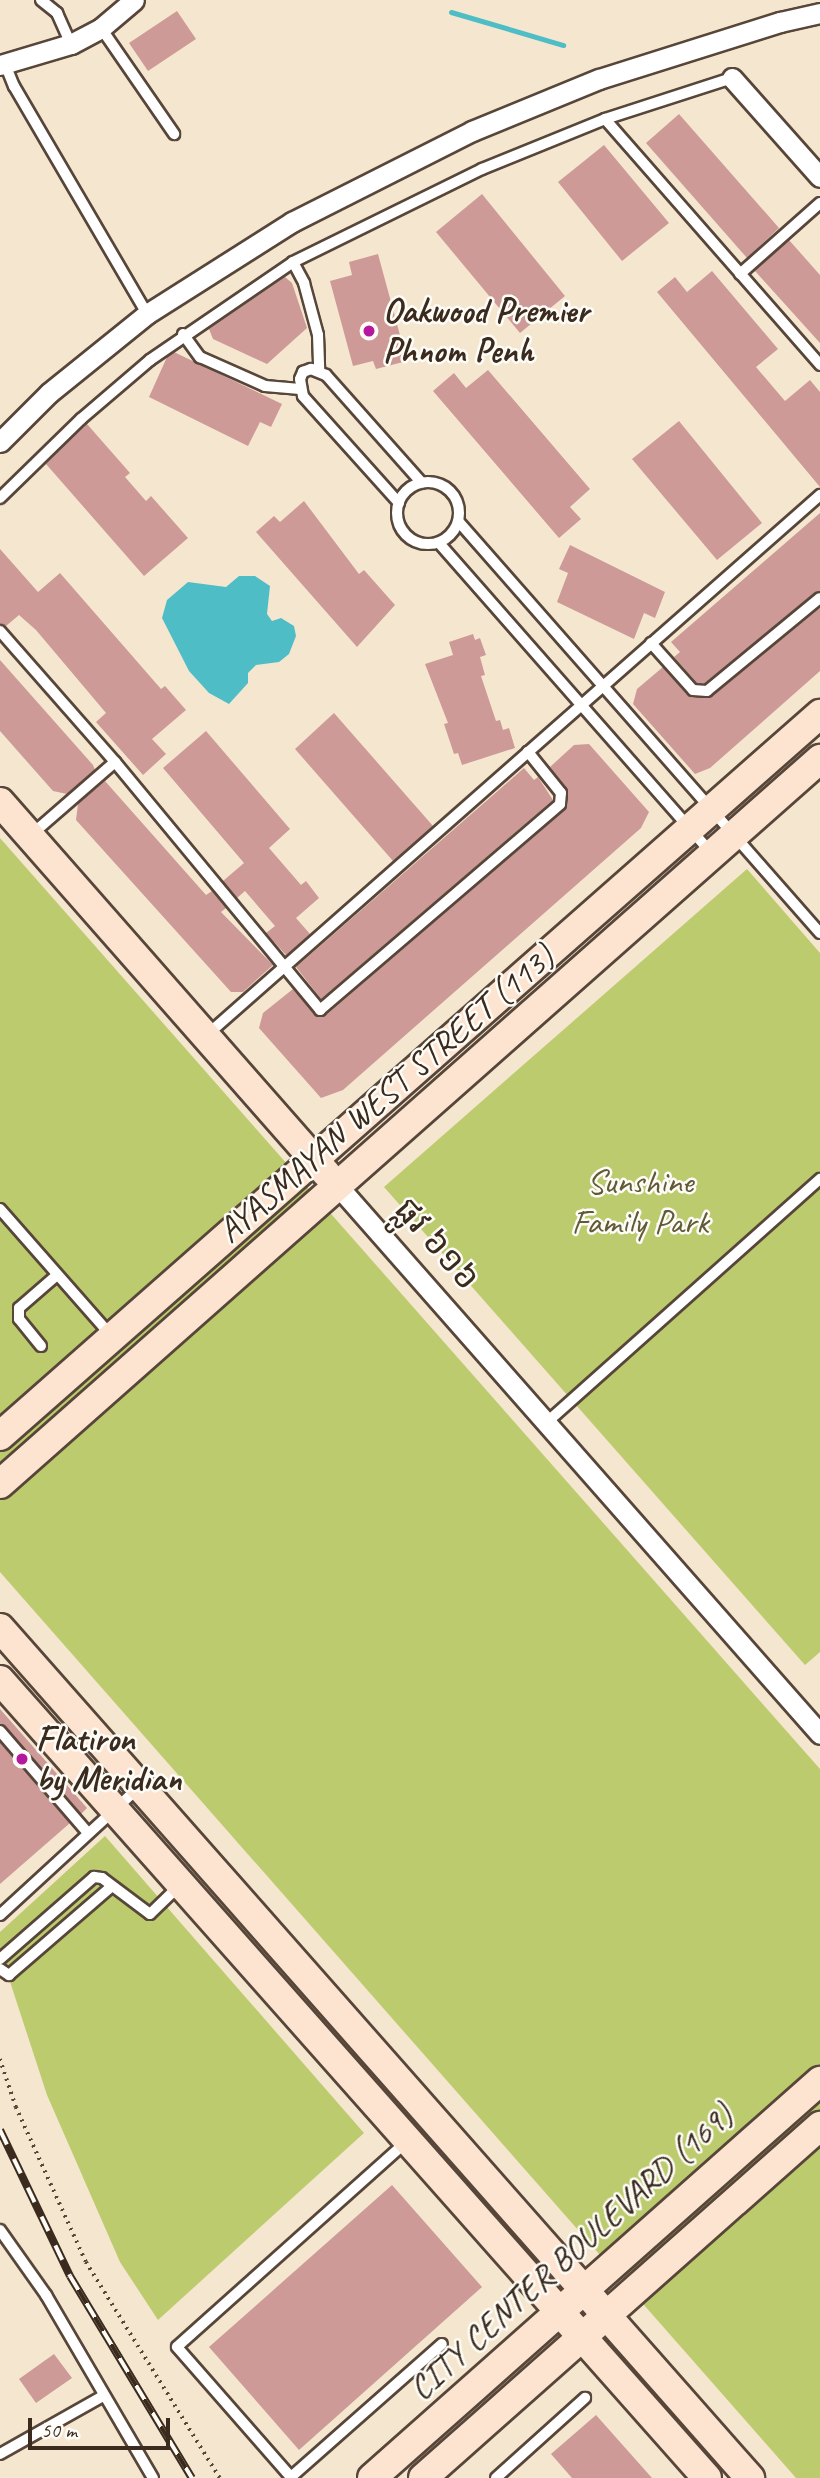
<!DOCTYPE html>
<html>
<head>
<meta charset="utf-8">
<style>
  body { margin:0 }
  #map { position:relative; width:820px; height:2478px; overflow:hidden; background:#f5e7cf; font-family:Caveat,"Noto Sans Khmer",sans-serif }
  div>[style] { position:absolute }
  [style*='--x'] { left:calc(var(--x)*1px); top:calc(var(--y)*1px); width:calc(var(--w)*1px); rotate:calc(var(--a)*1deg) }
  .green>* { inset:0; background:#bccb6d }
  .water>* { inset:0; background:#4fbdc5 }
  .stream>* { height:5px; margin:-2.5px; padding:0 2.5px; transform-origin:2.5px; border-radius:2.5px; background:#4fbdc5 }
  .building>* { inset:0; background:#cd9a98 }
  .path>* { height:3.5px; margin-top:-1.75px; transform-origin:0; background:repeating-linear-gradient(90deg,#574639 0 2px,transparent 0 7px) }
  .roads { filter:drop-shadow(2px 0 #574639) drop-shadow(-2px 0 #574639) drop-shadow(0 2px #574639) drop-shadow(0 -2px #574639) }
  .lane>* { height:10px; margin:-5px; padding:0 5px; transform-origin:5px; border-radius:5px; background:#fff }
  .lane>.ring { margin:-5px; padding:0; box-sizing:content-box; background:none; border:10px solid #fff; border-radius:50% }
  .street>* { height:19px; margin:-9.5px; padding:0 9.5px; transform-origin:9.5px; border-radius:9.5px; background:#fff }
  .secondary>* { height:28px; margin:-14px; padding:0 14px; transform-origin:14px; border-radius:14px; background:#fde4d1 }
  .rail>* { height:8px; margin-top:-4px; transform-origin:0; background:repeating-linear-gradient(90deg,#fdfcf7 0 16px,#3b2a1e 0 32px); box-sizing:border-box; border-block:2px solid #3b2a1e }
  .dots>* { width:19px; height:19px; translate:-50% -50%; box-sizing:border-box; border:4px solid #fdfcf7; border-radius:50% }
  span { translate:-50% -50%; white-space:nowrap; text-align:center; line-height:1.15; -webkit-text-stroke:5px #fdfcf7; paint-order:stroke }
  .poi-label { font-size:35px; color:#3b2a1e; font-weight:700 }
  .left { translate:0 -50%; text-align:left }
  .street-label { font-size:35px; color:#3b2a1e }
  .park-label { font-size:35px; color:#625a36 }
  .scale { position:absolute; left:28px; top:2418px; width:142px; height:32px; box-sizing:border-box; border:4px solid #3b2a1e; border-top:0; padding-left:9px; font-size:21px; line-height:24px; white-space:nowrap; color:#3b2a1e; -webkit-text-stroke:5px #fdfcf7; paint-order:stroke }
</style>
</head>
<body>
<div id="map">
  <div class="green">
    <i style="clip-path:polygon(0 838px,820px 1769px,820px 2478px,796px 2478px,0 1572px)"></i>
    <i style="clip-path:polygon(747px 869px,820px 953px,820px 1652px,805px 1665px,384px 1187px)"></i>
    <i style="clip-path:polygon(105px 1836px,364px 2133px,158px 2320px,120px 2262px,47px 2095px,0 1951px,0 1932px)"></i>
  </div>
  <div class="water">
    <i style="clip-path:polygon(239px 576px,255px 576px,270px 586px,267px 614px,272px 621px,281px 618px,294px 626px,296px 636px,289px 654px,279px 662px,256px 665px,248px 673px,248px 683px,229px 704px,209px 693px,189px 671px,162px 618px,167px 600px,188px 582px,226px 587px)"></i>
  </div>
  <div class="stream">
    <i style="--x:451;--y:12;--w:117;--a:16.4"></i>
  </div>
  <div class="building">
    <i style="clip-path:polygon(177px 11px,196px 39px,148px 71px,129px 43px)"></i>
    <i style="clip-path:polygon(679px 114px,779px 228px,747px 258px,646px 143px)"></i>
    <i style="clip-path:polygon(604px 145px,669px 223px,622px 261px,558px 182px)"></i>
    <i style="clip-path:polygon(482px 194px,565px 296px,520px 333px,436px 232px)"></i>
    <i style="clip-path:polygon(789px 240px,820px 275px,820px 343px,755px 271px)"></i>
    <i style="clip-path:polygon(378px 254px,407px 361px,376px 369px,373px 361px,353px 366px,330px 281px,352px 275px,349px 262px)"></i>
    <i style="clip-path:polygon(712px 271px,778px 349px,756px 367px,785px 401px,810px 380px,820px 392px,820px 487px,657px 292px,675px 277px,687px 292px)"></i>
    <i style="clip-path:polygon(285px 277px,292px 283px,307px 328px,267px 364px,213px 339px,209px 329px)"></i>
    <i style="clip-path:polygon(174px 352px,282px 404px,271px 427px,260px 422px,248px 446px,149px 397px,167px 357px)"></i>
    <i style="clip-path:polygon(488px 370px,590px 489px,570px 507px,581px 519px,559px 538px,433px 391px,454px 373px,466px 388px)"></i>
    <i style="clip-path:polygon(679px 421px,762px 523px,717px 560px,632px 459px)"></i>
    <i style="clip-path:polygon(87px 424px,130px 473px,125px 477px,146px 501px,151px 496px,188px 538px,144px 576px,46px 464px)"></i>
    <i style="clip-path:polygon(304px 501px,359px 574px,364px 570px,395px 605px,357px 647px,256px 532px,274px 516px,280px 522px)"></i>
    <i style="clip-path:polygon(820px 513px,820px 591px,705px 683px,697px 683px,674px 657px,680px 652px,671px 642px)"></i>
    <i style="clip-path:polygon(570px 545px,665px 592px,655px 618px,644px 613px,634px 639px,557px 602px,568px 573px,559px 569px)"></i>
    <i style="clip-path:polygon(0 549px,38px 592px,60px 573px,161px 689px,165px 686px,186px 710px,152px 739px,166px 754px,143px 775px,96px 722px,106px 713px,36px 630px,19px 615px,6px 626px,0 624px)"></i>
    <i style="clip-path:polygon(820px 608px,820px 671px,710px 768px,695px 774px,633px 704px,637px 689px,663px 667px,688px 696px,711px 697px)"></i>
    <i style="clip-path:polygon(473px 634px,475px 640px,480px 638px,486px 655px,480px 657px,485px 675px,481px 676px,496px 721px,500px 720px,503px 730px,509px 728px,515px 748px,462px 765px,458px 753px,454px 754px,444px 724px,448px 723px,425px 664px,453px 655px,449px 642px)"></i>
    <i style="clip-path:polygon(0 660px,93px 765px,95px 770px,67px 794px,53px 791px,0 731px)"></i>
    <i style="clip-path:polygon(334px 713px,433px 826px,393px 861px,295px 749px)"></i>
    <i style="clip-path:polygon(206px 731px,290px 829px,269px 848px,301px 885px,306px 881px,319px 898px,296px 918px,310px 934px,286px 955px,266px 933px,275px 926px,245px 891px,237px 898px,223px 881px,244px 863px,163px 768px)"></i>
    <i style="clip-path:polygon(589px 744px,649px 812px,641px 828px,343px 1090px,321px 1098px,259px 1028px,263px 1013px,293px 989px,315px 1015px,325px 1016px,565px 810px,567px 789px,550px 767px,574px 745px)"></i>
    <i style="clip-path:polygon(524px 768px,534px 780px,538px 777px,553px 800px,321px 999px,296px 967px)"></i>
    <i style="clip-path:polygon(105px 781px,206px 895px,212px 891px,226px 908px,221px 912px,273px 965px,243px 992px,231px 992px,76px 820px,78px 804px)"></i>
    <i style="clip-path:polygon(0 1709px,87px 1808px,81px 1814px,0 1724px)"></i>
    <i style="clip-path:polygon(0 1742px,70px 1823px,0 1884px)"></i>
    <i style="clip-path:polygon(392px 2185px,482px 2287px,299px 2450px,209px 2347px)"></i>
    <i style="clip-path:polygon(54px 2354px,72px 2378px,36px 2403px,19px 2379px)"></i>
    <i style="clip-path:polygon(596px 2415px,652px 2478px,572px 2478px,551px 2454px)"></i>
  </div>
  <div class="path">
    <i style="--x:0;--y:2059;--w:51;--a:71.6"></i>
    <i style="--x:16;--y:2107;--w:170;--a:65.7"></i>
    <i style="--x:86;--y:2262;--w:254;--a:58.2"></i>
  </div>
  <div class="roads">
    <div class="lane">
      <i style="--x:41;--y:0;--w:21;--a:39"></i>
      <i style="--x:57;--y:13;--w:34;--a:66"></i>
      <i style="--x:101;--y:28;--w:129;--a:55.4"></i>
      <i style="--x:5;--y:64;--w:24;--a:68"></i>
      <i style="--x:14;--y:86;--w:264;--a:59.7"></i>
      <i style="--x:605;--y:119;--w:327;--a:48.8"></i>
      <i style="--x:293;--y:262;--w:24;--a:62"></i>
      <i style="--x:304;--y:283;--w:54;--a:74.9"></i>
      <i style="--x:318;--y:335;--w:35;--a:88"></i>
      <i style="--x:740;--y:274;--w:107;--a:-41.6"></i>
      <i style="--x:183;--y:334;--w:29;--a:54"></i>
      <i style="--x:200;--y:357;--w:71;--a:24"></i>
      <i style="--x:265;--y:386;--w:35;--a:5"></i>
      <i class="ring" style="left:397px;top:482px;width:52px;height:52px"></i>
      <i style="--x:0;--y:498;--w:113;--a:-44.3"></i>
      <i style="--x:81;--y:419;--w:91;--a:-40.5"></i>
      <i style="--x:150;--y:360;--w:173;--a:-34.4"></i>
      <i style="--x:293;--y:262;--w:211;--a:-26.2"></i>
      <i style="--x:482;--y:169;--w:133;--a:-22.1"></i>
      <i style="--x:605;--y:119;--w:133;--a:-17.9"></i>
      <i style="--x:399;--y:503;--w:144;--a:-131.9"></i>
      <i style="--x:303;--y:396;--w:17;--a:-100"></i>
      <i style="--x:300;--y:379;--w:8;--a:-67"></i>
      <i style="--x:303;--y:372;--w:9;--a:-21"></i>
      <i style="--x:311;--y:369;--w:16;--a:22"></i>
      <i style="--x:326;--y:375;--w:144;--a:48.4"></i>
      <i style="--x:459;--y:522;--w:547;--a:48.71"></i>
      <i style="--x:439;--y:543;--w:412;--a:48.7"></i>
      <i style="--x:0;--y:631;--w:174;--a:48.7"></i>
      <i style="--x:115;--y:762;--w:322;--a:50.4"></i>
      <i style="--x:320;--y:1010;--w:316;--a:-40.6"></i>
      <i style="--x:560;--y:804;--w:11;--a:-85"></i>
      <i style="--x:561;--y:793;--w:53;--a:-128.8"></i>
      <i style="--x:651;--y:643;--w:63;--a:48.2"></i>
      <i style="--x:693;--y:690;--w:14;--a:4"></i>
      <i style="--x:707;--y:691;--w:146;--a:-39.5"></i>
      <i style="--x:31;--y:835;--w:111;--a:-41"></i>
      <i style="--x:208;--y:1034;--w:816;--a:-41.37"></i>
      <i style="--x:0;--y:1209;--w:167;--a:48.7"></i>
      <i style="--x:41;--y:1346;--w:35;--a:-129"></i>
      <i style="--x:19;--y:1319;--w:11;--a:-90"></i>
      <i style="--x:19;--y:1308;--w:50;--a:-41"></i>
      <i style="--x:546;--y:1423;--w:367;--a:-41.7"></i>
      <i style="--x:0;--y:1731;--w:135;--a:49.2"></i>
      <i style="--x:0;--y:1915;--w:189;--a:-42.6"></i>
      <i style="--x:0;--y:1959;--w:125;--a:-41.1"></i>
      <i style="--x:94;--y:1877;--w:8;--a:7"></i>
      <i style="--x:102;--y:1878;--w:60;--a:36.9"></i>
      <i style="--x:150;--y:1914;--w:39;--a:-44"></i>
      <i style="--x:0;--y:1969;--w:11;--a:34"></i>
      <i style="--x:9;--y:1975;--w:135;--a:-40.8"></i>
      <i style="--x:406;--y:2142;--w:307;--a:138.2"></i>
      <i style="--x:177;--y:2347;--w:173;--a:48.8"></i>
      <i style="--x:291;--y:2477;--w:201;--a:-41.4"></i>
      <i style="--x:0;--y:2230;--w:80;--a:54.7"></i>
      <i style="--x:46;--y:2295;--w:212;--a:59.7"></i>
      <i style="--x:0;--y:2454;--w:118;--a:-29.4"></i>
      <i style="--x:496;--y:2478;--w:120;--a:-42"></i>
    </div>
    <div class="street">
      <i style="--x:0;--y:65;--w:74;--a:-16.5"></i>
      <i style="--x:71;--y:44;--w:34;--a:-28"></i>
      <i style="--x:101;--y:28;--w:43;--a:-40.3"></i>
      <i style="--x:732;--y:78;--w:132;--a:48.4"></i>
      <i style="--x:0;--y:442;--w:69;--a:-45"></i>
      <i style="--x:49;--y:393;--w:126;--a:-38.9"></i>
      <i style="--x:147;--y:314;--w:172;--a:-32.4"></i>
      <i style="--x:292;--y:222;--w:202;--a:-26.8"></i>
      <i style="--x:472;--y:131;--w:137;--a:-22.3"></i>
      <i style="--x:599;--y:79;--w:190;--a:-17.5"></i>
      <i style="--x:780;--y:22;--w:41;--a:-12.7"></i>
      <i style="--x:337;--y:1185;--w:731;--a:48.66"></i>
    </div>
    <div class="secondary">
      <i style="--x:0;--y:802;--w:494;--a:48.7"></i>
      <i style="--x:0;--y:1436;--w:1093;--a:-41.36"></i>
      <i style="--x:0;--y:1484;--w:1095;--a:-41.48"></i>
      <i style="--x:0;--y:1628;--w:1134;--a:48.58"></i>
      <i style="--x:0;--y:1680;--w:1066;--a:48.46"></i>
      <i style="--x:372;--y:2478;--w:599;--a:-41.55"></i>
      <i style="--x:423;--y:2478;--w:531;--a:-41.56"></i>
    </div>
  </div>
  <div class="rail">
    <i style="--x:0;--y:2130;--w:162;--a:64.4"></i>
    <i style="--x:70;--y:2276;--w:236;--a:58.9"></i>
  </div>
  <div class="dots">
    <i style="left:369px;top:331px;background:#b5179e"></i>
    <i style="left:22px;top:1759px;background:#b5179e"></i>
  </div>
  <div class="poi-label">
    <span class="left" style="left:383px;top:331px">Oakwood Premier<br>Phnom Penh</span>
    <span class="left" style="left:36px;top:1759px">Flatiron<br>by Meridian</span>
  </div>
  <div class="street-label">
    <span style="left:386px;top:1094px;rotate:-41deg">AYASMAYAN WEST STREET (113)</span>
    <span style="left:437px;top:1244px;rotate:49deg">ផ្លូវ ៦១៦</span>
    <span style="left:571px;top:2252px;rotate:-42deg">CITY CENTER BOULEVARD (169)</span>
  </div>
  <div class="park-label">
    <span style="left:640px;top:1202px">Sunshine<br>Family Park</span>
  </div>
  <div class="scale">50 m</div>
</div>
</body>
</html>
